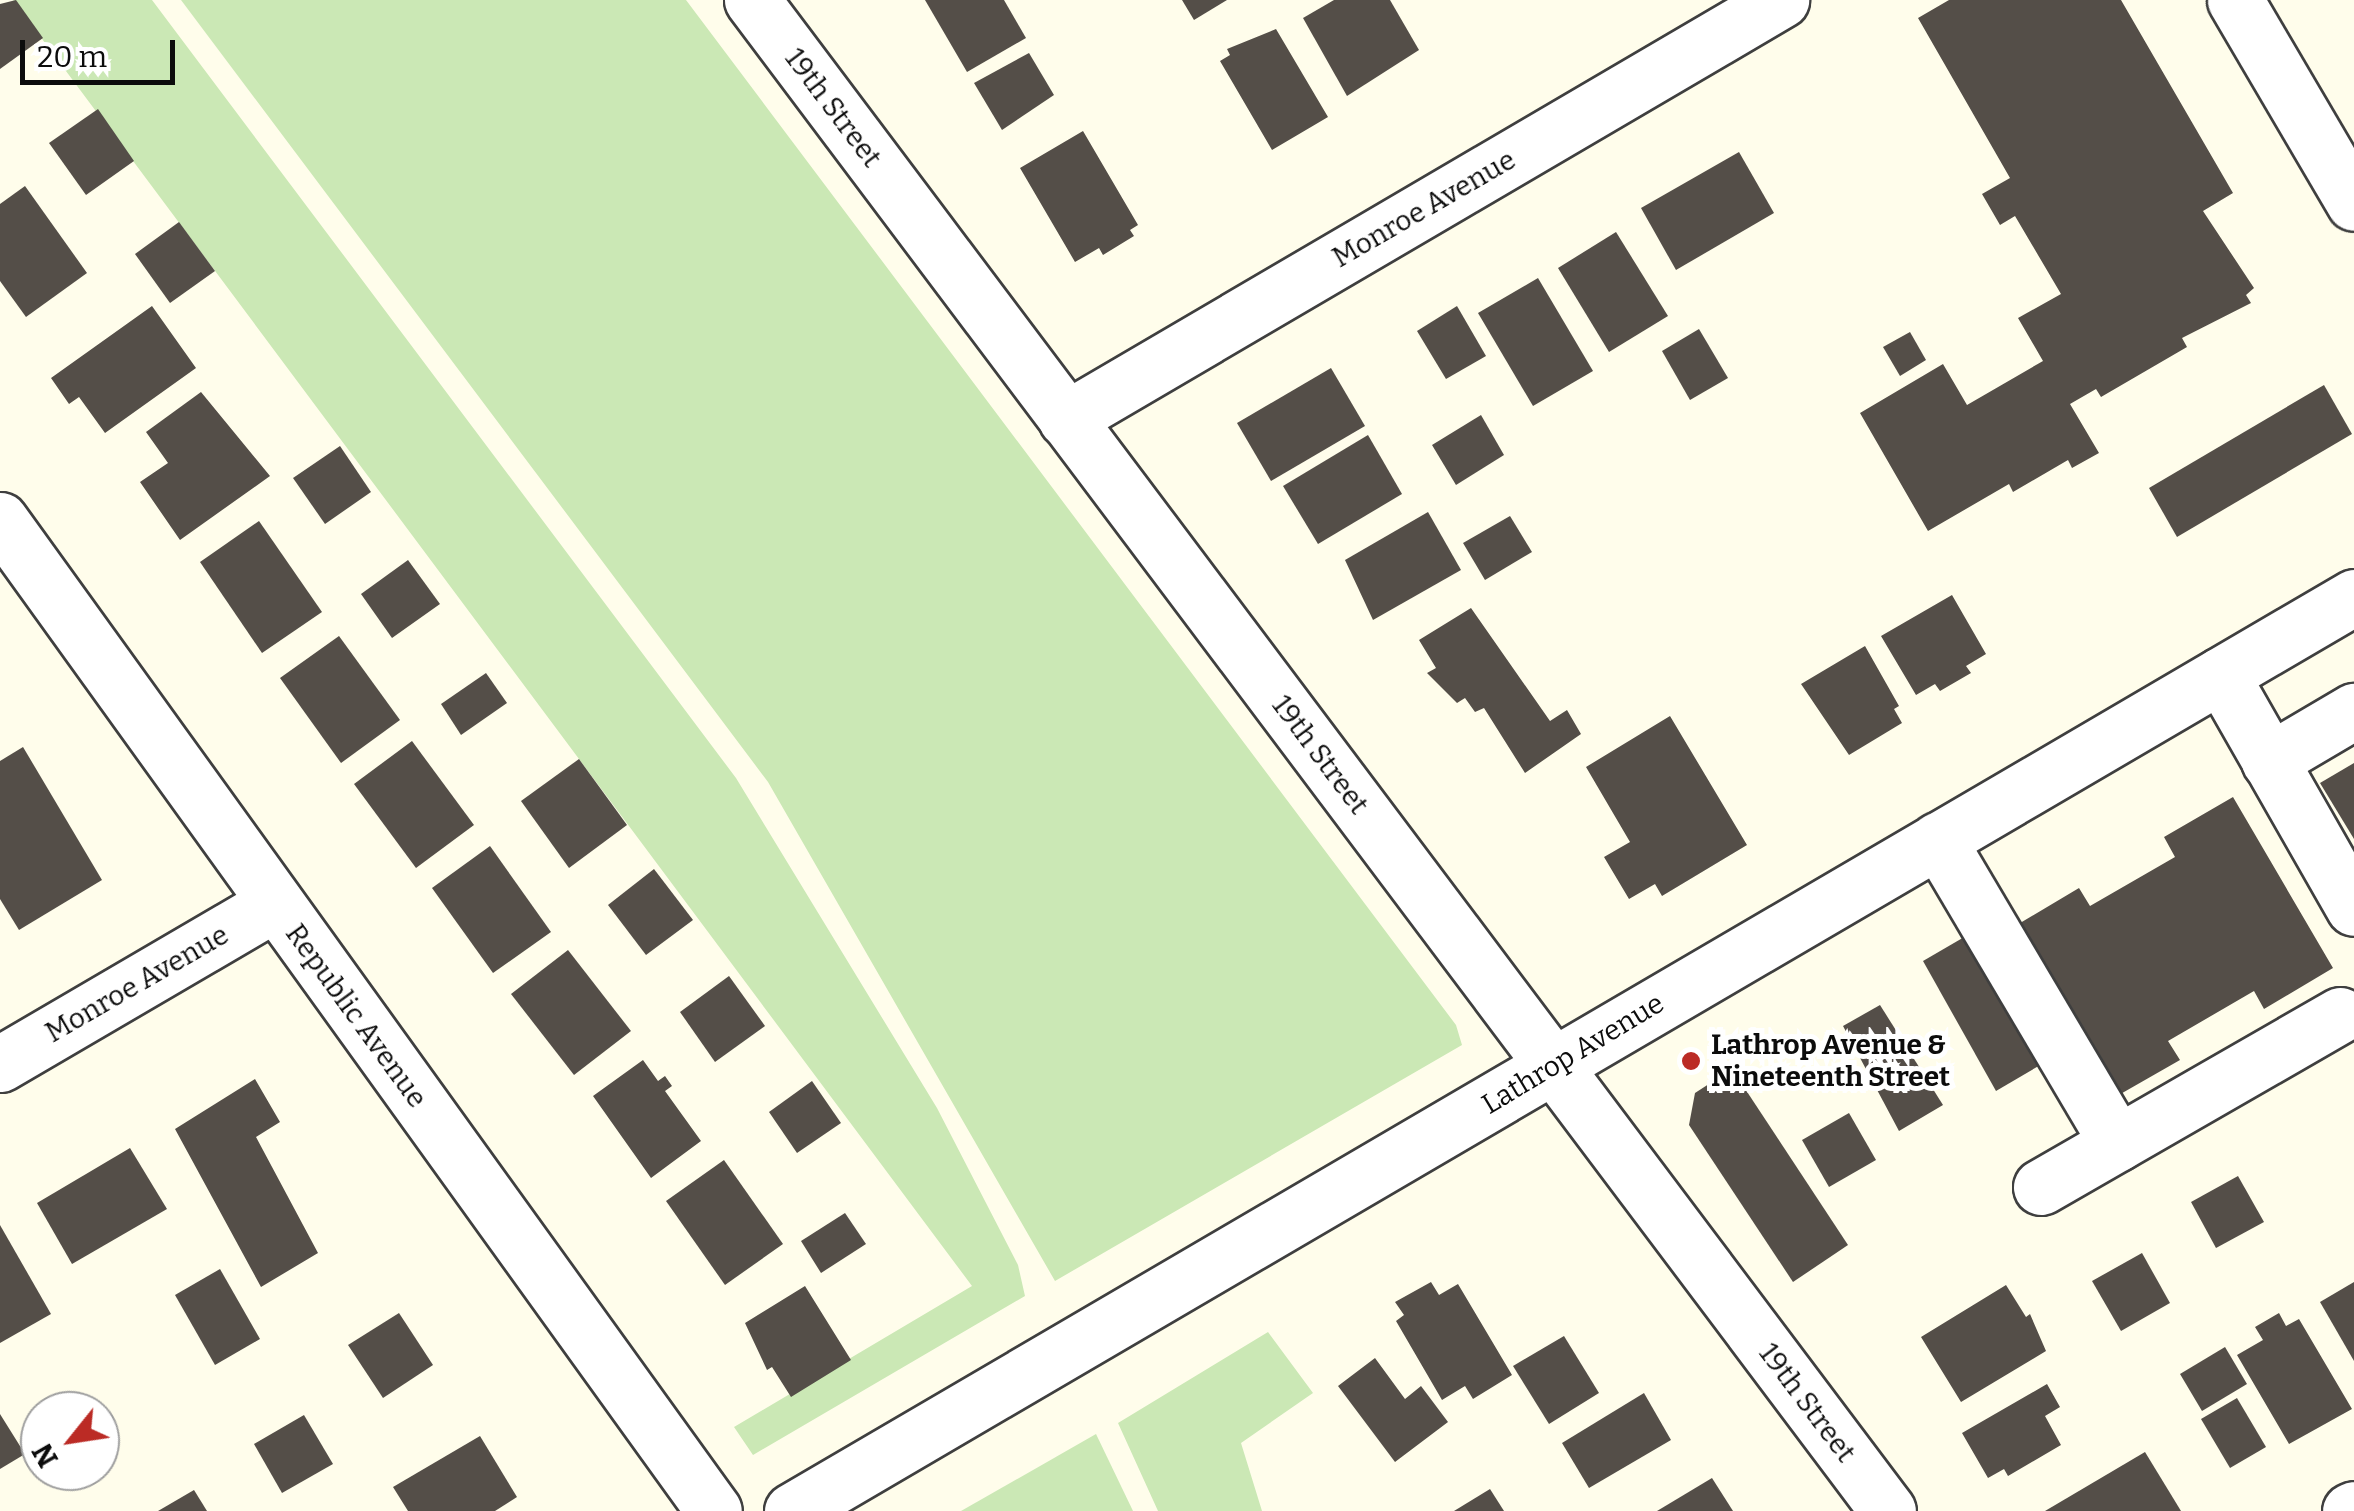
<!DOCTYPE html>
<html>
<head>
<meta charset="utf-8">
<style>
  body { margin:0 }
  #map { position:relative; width:2354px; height:1511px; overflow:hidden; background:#fffdeb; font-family:Bitter,serif }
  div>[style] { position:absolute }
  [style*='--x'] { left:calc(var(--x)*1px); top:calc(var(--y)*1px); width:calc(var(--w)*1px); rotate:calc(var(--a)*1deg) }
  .green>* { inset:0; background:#cbe8b5 }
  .building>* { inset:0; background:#544e48 }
  .roads { filter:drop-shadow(2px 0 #3f3f3f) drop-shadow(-2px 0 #3f3f3f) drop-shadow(0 2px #3f3f3f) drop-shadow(0 -2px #3f3f3f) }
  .minor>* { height:55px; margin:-27.5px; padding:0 27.5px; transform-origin:27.5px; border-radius:27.5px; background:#fff }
  .dots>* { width:28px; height:28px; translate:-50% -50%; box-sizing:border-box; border:5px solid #fff; border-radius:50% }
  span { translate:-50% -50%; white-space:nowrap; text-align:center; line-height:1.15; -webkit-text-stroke:10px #fff; paint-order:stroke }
  .street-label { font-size:28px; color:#0c0c0c }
  .poi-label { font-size:28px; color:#0c0c0c; font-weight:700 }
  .left { translate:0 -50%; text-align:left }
  .north { position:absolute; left:20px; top:1391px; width:100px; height:100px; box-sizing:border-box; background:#fff; border:2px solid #9e9e9e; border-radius:50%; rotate:240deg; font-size:28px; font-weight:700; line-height:40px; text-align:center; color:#0c0c0c }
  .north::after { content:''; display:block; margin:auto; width:35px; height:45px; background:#bb2b25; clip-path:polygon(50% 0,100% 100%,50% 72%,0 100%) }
  .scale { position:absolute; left:20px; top:40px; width:155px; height:45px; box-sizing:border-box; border:5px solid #0c0c0c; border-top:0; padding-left:12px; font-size:30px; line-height:35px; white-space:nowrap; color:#0c0c0c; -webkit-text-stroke:8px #fff; paint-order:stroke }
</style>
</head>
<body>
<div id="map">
  <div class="green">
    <i style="clip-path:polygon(13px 0,152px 0,736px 778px,937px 1108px,1018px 1265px,1025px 1296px,753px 1455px,734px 1427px,972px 1286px)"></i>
    <i style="clip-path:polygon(181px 0,686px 0,1456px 1025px,1462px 1045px,1055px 1281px,768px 782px)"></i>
    <i style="clip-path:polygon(1268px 1332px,1313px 1393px,1241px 1443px,1262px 1511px,1158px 1511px,1118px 1423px)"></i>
    <i style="clip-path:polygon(1096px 1434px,1133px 1511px,961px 1511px)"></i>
  </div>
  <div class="building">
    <i style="clip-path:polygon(16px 0,43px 38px,0 69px,0 4px)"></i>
    <i style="clip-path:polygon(925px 0,1004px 0,1026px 38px,967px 72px)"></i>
    <i style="clip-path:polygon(1182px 0,1227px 0,1194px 20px)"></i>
    <i style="clip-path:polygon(1334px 0,1390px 0,1419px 50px,1347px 96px,1303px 18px)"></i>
    <i style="clip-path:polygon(1949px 0,2121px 0,2233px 193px,2203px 211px,2254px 288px,2246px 295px,2251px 303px,2182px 338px,2187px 347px,2101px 397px,2096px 389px,2070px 404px,2099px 453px,2072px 468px,2068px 460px,2013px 492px,2009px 484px,1928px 531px,1860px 413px,1943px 364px,1967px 405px,2043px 361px,2018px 318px,2061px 294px,2015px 216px,2000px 225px,1982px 194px,2010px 178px,1918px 18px)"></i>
    <i style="clip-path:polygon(1276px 29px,1328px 117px,1272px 150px,1220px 61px,1230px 55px,1227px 49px)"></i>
    <i style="clip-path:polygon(1029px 53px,1054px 95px,1002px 130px,974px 83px)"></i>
    <i style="clip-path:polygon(98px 109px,134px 161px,86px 195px,49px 143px)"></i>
    <i style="clip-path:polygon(1083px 131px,1138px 225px,1130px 230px,1134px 236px,1103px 255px,1099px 248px,1075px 262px,1020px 168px)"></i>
    <i style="clip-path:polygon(1739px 152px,1774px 213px,1676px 270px,1641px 208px)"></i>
    <i style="clip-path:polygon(25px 186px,87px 273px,26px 317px,0 281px,0 204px)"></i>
    <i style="clip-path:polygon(179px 222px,215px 271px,170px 303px,135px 254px)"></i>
    <i style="clip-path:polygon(1616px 232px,1668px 316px,1609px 352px,1558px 268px)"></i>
    <i style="clip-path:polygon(1538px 278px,1593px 371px,1533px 406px,1478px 313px)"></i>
    <i style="clip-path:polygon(152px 306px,196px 368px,105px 433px,79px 397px,69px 404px,51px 378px)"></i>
    <i style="clip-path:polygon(1457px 306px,1486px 356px,1446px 379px,1417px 331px)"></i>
    <i style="clip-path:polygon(1699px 329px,1728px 378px,1690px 400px,1662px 351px)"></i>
    <i style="clip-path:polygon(1910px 332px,1926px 360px,1900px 376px,1883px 347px)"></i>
    <i style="clip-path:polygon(1331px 368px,1365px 426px,1271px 481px,1237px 423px)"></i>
    <i style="clip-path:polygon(2324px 385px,2352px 434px,2177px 537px,2149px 488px)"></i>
    <i style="clip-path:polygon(201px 392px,270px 476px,180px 540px,140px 482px,168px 463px,146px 432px)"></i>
    <i style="clip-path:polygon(1481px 415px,1504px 455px,1456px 485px,1432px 445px)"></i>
    <i style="clip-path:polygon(1368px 435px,1402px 494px,1318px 544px,1283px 486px)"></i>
    <i style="clip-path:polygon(340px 446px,371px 492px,325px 524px,293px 478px)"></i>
    <i style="clip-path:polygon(1428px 512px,1461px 570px,1373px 620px,1345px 560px)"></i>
    <i style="clip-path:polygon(1510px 516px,1532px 552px,1485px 580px,1463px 543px)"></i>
    <i style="clip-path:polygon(259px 521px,322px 612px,262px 653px,200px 562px)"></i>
    <i style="clip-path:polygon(408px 560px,440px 604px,392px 638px,361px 594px)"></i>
    <i style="clip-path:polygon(1952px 595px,1986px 654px,1966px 666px,1971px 673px,1940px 691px,1935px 684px,1916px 695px,1881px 636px)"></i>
    <i style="clip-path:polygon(1471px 608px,1550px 721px,1567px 710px,1581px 734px,1525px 773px,1484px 708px,1475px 712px,1465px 698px,1457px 703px,1427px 673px,1436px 668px,1419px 640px)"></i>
    <i style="clip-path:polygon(339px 636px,400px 720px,341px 763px,280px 678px)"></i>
    <i style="clip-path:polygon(1865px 646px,1899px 706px,1894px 709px,1902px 723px,1849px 755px,1801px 684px)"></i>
    <i style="clip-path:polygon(486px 673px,507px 703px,461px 735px,441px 704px)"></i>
    <i style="clip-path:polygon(1670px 716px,1747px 845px,1662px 896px,1655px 884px,1629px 899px,1604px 857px,1630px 842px,1586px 767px)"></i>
    <i style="clip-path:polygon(412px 741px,474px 825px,416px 868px,354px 784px)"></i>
    <i style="clip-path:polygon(23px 747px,102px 880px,19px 930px,0 899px,0 761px)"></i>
    <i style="clip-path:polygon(579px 759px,627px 825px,569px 868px,521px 801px)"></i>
    <i style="clip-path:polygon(2354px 763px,2354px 839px,2320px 783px)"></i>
    <i style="clip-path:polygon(2233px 797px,2333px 968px,2264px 1009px,2254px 991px,2168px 1041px,2180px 1060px,2110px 1100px,2010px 929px,2079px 888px,2090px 906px,2175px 857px,2164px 837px)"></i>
    <i style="clip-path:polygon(490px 846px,551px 932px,493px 973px,432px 888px)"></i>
    <i style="clip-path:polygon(654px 869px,693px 920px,646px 955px,608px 905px)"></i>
    <i style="clip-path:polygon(1978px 929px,2042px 1064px,1996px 1091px,1923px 961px)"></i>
    <i style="clip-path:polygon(568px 950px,631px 1031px,574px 1075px,511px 994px)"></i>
    <i style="clip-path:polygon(729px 976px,765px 1026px,715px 1062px,680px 1012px)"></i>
    <i style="clip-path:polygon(1880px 1005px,1943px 1105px,1899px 1131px,1843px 1026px)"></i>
    <i style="clip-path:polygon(643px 1060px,658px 1081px,665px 1076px,672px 1086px,665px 1091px,701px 1141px,651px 1178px,593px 1096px)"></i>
    <i style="clip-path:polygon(1732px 1069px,1848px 1245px,1793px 1282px,1689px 1125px,1695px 1093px)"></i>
    <i style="clip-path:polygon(255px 1079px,280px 1122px,256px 1137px,318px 1253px,261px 1287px,175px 1129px)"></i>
    <i style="clip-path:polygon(812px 1081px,841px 1123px,797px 1153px,769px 1112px)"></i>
    <i style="clip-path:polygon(1849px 1113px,1876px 1160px,1829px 1187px,1802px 1140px)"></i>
    <i style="clip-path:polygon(130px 1148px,167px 1209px,72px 1264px,37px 1203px)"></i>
    <i style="clip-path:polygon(724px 1160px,783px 1244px,725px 1285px,666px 1201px)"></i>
    <i style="clip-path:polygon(2238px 1176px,2264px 1222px,2216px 1248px,2191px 1202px)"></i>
    <i style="clip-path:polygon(845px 1213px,866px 1244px,821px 1273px,801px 1241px)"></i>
    <i style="clip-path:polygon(0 1225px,51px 1314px,0 1343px)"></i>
    <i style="clip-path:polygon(2142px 1253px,2170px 1303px,2121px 1331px,2092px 1281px)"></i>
    <i style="clip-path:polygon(220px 1269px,260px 1339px,215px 1365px,175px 1295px)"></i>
    <i style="clip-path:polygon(1431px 1282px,1439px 1295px,1458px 1284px,1512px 1375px,1473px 1399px,1465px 1386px,1442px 1400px,1396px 1321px,1404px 1315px,1395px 1302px)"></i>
    <i style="clip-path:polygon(2354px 1282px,2354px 1361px,2320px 1302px)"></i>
    <i style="clip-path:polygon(2006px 1285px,2026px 1317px,2030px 1314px,2046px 1351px,1961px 1402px,1921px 1337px)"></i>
    <i style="clip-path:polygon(805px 1286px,851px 1360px,791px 1397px,772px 1367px,767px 1370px,745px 1323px)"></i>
    <i style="clip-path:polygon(399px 1313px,433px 1365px,383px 1398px,348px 1345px)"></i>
    <i style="clip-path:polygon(2279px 1313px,2286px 1326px,2299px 1319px,2352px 1409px,2289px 1444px,2237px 1355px,2263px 1340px,2255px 1327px)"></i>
    <i style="clip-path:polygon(1564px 1336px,1599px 1393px,1549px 1424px,1513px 1366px)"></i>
    <i style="clip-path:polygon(2225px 1347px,2247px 1384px,2202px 1411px,2180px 1374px)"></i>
    <i style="clip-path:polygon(1375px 1358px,1405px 1399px,1421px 1386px,1448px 1422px,1395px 1462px,1338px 1386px)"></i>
    <i style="clip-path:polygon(2047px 1384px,2060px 1407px,2045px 1416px,2061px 1445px,2008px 1476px,2004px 1469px,1988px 1478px,1962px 1433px)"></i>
    <i style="clip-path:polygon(1644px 1393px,1671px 1440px,1589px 1488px,1562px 1443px)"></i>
    <i style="clip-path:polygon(2237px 1398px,2266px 1447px,2230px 1468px,2201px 1419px)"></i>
    <i style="clip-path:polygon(0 1414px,25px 1454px,0 1469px)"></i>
    <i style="clip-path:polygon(304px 1415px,333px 1464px,282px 1493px,254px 1444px)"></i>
    <i style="clip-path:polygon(480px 1436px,517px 1497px,495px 1511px,408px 1511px,393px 1487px)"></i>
    <i style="clip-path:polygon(2145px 1452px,2181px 1511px,2045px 1511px)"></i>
    <i style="clip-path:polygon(1712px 1478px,1733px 1511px,1657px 1511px)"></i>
    <i style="clip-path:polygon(1490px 1489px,1504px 1511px,1454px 1511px)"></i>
    <i style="clip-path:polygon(194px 1490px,207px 1511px,158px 1511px)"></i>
  </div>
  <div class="roads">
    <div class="minor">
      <i style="--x:752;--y:0;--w:1890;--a:53.06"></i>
      <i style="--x:2235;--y:0;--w:235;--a:59.6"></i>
      <i style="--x:1066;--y:419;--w:829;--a:-30.37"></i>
      <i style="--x:0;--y:520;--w:1221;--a:54.23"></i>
      <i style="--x:2221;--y:675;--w:268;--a:60.3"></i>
      <i style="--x:2269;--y:761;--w:99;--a:-30.5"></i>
      <i style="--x:1938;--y:840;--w:352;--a:59.4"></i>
      <i style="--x:0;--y:1064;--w:319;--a:-30.3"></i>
      <i style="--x:2041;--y:1187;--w:345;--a:-29.9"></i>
      <i style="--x:792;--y:1511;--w:1810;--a:-30.33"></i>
      <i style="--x:2350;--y:1511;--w:4;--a:-27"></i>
    </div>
  </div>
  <div class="dots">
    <i style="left:1691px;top:1061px;background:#bb2b25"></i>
  </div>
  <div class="street-label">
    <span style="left:833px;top:108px;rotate:53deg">19th Street</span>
    <span style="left:1424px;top:209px;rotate:-30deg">Monroe Avenue</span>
    <span style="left:1320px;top:755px;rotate:53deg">19th Street</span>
    <span style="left:137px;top:984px;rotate:-30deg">Monroe Avenue</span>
    <span style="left:356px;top:1016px;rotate:54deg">Republic Avenue</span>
    <span style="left:1573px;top:1054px;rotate:-31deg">Lathrop Avenue</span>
    <span style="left:1807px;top:1403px;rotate:53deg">19th Street</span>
  </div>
  <div class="poi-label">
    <span class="left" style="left:1711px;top:1061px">Lathrop Avenue &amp;<br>Nineteenth Street</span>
  </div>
  <div class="north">N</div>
  <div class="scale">20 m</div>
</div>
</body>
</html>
